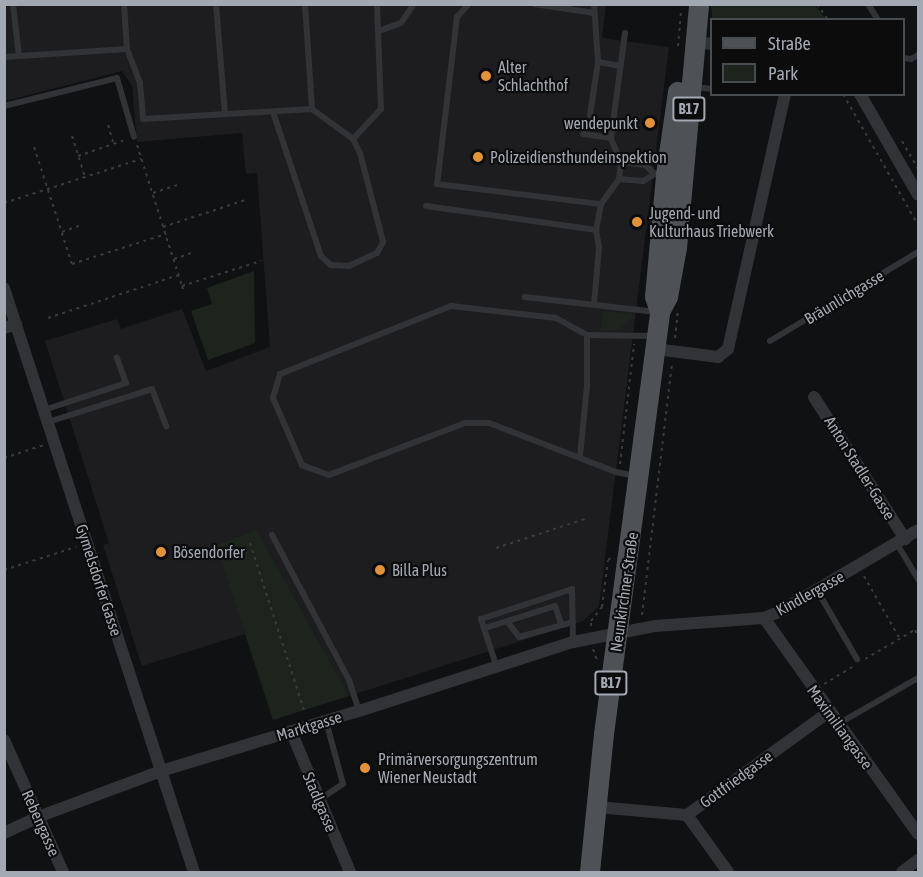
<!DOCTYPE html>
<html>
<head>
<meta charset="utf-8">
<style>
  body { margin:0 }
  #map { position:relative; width:923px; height:877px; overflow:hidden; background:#101112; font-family:"Asap Condensed",sans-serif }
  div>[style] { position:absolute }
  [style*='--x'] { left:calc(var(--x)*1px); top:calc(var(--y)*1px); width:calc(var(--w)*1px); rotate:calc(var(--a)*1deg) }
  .built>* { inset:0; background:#1d1d1f }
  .green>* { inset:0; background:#1d241d }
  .path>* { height:2px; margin-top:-1px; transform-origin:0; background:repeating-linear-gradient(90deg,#383a3d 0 3px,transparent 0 7.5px) }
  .service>* { height:6px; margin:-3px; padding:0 3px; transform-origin:3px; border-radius:3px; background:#323336 }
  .minor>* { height:12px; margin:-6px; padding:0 6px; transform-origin:6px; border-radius:6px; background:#323336 }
  .primary>* { height:20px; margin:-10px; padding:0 10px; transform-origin:10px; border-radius:10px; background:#4e5155 }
  .dots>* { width:16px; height:16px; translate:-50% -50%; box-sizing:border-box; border:3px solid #0c0c0d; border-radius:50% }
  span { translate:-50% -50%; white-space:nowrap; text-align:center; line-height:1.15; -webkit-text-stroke:4.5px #0c0c0d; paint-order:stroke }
  .shield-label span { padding:2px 4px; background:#0c0c0d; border:2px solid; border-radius:4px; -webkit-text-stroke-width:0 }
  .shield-label { font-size:15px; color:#a3a9b2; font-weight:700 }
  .poi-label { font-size:16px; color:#a3a9b2 }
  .left { translate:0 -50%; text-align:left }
  .right { translate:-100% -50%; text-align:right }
  .street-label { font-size:16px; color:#a3a9b2 }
  .frame { position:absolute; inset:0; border:6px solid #a3a9b2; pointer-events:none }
  .legend { position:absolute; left:710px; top:18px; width:195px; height:78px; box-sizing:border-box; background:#0c0c0d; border:2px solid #484b4f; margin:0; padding:8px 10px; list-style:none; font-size:18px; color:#a3a9b2 }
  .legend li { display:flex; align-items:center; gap:12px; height:30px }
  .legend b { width:30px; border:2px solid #484b4f }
</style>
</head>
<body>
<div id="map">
  <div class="built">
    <i style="clip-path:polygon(5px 5px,606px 5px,602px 38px,669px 47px,599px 606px,583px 621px,349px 696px,257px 530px,217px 545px,245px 634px,142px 666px,103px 545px,109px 543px,45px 341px,117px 319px,121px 329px,182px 309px,206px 371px,270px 347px,257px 173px,246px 174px,242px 133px,137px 142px,132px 86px,122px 71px,5px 101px)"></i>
  </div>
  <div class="green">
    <i style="clip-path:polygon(711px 5px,815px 5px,826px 19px,712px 19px)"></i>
    <i style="clip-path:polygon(254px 271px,255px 343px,208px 360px,191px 311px,212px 304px,207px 288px)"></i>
    <i style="clip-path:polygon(603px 311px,632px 315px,634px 316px,620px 329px,600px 331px)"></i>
    <i style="clip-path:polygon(257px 530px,349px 696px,273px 720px,216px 545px)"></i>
  </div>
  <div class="path">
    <i style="--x:817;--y:4;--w:19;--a:55"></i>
    <i style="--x:678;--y:46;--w:36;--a:-85"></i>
    <i style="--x:843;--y:94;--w:151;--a:60.2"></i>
    <i style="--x:108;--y:125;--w:19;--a:74"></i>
    <i style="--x:72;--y:136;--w:43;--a:72.4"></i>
    <i style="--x:902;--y:141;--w:32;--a:60"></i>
    <i style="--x:137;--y:145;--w:148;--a:72.3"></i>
    <i style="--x:182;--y:286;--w:83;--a:-17.6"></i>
    <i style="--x:34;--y:147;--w:123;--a:72"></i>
    <i style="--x:72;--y:264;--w:99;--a:-17.7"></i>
    <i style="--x:78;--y:156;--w:50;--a:-18.8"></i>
    <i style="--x:153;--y:193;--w:28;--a:-18"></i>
    <i style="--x:4;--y:203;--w:144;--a:-17.8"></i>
    <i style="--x:163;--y:227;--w:89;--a:-18.2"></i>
    <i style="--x:62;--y:232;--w:20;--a:-20"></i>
    <i style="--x:174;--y:259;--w:18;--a:-19"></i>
    <i style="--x:182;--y:286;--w:6;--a:72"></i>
    <i style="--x:48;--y:318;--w:138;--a:-18.2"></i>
    <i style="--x:675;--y:338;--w:27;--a:-84"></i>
    <i style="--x:4;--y:458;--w:42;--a:-18"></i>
    <i style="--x:620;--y:464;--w:121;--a:-83.3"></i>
    <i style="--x:250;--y:543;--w:179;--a:72.1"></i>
    <i style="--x:496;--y:548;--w:97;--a:-18.1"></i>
    <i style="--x:4;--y:570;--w:76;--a:-17.7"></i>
    <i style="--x:864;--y:576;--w:73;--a:60.3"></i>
    <i style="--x:642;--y:615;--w:255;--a:-83.2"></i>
    <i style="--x:591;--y:626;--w:5;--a:-90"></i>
    <i style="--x:591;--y:621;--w:18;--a:-52"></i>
    <i style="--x:602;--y:607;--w:47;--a:-82.7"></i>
    <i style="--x:608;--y:560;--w:5;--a:-37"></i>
    <i style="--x:915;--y:630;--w:7;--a:63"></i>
    <i style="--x:593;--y:649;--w:12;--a:70"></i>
    <i style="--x:865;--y:659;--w:61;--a:-30.3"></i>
    <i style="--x:824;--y:684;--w:33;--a:-31"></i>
  </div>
  <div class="service">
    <i style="--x:13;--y:4;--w:52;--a:83.4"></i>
    <i style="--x:124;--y:4;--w:45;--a:86.2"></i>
    <i style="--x:127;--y:49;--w:36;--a:69"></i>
    <i style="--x:140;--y:83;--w:36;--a:85"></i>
    <i style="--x:143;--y:119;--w:169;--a:-3.4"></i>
    <i style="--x:312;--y:109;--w:105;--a:-93.8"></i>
    <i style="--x:216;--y:4;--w:110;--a:85.3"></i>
    <i style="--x:469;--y:4;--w:18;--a:133"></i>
    <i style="--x:457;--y:17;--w:168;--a:96.8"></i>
    <i style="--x:437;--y:184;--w:165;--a:7"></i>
    <i style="--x:534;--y:4;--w:61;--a:8.5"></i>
    <i style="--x:868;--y:4;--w:19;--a:58"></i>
    <i style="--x:379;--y:31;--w:23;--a:-20"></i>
    <i style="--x:401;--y:23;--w:23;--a:-56"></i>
    <i style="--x:4;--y:57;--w:123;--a:-3.7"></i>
    <i style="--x:904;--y:58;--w:7;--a:8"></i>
    <i style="--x:911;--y:59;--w:8;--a:-30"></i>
    <i style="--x:598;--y:62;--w:23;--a:10"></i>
    <i style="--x:694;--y:87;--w:18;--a:6"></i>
    <i style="--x:4;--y:106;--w:116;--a:-13.9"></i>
    <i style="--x:117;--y:78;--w:61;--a:73.9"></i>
    <i style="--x:273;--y:112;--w:152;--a:71.6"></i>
    <i style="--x:321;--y:256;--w:13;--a:42"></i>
    <i style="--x:331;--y:265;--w:18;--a:3"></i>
    <i style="--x:349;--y:266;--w:31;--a:-25"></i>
    <i style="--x:377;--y:253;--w:13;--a:-61"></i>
    <i style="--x:383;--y:242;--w:12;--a:-104"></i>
    <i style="--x:380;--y:230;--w:80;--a:-104.6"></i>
    <i style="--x:360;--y:153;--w:16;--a:-117"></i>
    <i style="--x:353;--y:139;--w:51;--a:-143.8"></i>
    <i style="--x:590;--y:115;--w:54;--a:-81.4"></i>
    <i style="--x:598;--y:62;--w:58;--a:-93.9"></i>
    <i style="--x:583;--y:134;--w:28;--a:8"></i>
    <i style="--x:353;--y:139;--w:41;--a:-47"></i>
    <i style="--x:381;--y:109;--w:105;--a:-92.2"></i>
    <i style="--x:621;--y:162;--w:24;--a:7"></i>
    <i style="--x:645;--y:165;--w:13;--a:42"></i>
    <i style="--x:655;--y:174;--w:7;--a:8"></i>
    <i style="--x:619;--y:179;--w:24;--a:5"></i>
    <i style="--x:643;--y:181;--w:14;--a:-30"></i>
    <i style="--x:426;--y:206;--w:172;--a:8"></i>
    <i style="--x:525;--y:297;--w:132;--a:6.5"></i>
    <i style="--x:594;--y:304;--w:56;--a:-84.9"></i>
    <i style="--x:599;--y:248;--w:18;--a:-99"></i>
    <i style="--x:596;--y:230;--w:26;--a:-79"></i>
    <i style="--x:601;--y:204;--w:31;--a:-54"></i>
    <i style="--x:619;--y:179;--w:17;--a:-83"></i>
    <i style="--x:621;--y:162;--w:26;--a:-113"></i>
    <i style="--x:611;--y:138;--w:106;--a:-82.4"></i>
    <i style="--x:770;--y:341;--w:173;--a:-31"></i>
    <i style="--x:44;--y:410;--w:86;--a:-18.2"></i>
    <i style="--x:126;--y:383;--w:27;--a:-110"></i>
    <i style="--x:48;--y:422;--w:109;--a:-17.6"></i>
    <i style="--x:152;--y:389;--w:40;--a:69"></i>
    <i style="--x:580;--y:456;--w:70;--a:-84.3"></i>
    <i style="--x:587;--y:386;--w:51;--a:-90"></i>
    <i style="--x:636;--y:476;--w:20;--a:-169"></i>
    <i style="--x:616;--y:472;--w:136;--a:-158.9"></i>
    <i style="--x:489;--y:423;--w:24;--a:180"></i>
    <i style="--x:465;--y:423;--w:146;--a:159.1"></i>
    <i style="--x:329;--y:475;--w:29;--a:-160"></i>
    <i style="--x:302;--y:465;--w:73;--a:-113.4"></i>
    <i style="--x:273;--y:398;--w:25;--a:-74"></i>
    <i style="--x:280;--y:374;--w:184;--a:-21.7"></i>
    <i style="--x:451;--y:306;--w:106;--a:6.5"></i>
    <i style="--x:556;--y:318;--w:35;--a:29"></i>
    <i style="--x:587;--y:335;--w:66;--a:0.9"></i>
    <i style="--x:272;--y:535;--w:164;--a:62"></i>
    <i style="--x:349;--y:680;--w:33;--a:72"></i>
    <i style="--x:897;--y:544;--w:41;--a:59"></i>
    <i style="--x:817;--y:590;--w:80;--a:59.9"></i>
    <i style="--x:507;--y:621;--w:20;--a:53"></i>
    <i style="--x:519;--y:637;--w:56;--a:-15.5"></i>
    <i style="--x:485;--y:628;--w:73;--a:-17.4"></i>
    <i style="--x:555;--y:606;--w:18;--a:71"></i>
    <i style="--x:497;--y:668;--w:52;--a:-108.1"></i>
    <i style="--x:481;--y:619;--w:96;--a:-18.2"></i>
    <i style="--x:572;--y:589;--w:53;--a:88.9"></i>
    <i style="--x:838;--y:724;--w:92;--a:-29.9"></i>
    <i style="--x:319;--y:800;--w:29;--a:-34"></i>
    <i style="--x:343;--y:784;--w:65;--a:-105.1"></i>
  </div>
  <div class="minor">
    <i style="--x:696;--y:42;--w:16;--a:7"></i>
    <i style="--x:860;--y:94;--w:116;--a:60.1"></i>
    <i style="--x:4;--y:288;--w:614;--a:71.98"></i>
    <i style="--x:4;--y:328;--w:13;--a:-18"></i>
    <i style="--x:655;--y:349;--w:64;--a:7.2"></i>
    <i style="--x:718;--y:357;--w:13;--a:-39"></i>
    <i style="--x:728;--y:349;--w:261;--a:-77.4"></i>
    <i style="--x:814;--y:397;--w:169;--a:57.3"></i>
    <i style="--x:764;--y:618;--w:265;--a:54.5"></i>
    <i style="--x:291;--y:731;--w:153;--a:67.3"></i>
    <i style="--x:4;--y:740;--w:145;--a:65.9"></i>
    <i style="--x:597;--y:807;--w:90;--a:5.1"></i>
    <i style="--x:687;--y:815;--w:175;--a:-36"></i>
    <i style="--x:687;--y:815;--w:70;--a:54.3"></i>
    <i style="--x:4;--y:833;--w:38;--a:-25"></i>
    <i style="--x:38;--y:817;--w:131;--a:-20.5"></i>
    <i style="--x:161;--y:771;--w:207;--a:-16.9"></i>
    <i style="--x:359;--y:711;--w:225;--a:-17.9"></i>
    <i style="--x:573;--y:642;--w:84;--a:-11"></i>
    <i style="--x:655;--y:626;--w:109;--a:-4.2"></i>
    <i style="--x:764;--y:618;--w:16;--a:-22"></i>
    <i style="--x:779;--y:612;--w:161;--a:-30.5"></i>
    <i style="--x:902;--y:872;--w:20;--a:-37"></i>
  </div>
  <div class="primary">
    <i style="--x:660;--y:312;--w:16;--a:-108"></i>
    <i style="--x:655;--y:297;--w:122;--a:-84.8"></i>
    <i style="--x:666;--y:175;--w:84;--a:-81.8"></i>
    <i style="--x:590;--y:872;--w:139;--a:-84.2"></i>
    <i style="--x:604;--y:734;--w:426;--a:-82.4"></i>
    <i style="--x:660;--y:312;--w:17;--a:-62"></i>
    <i style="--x:668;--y:297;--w:50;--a:-79.6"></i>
    <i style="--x:677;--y:248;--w:245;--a:-84.8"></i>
  </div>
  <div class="dots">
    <i style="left:486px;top:76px;background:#e49236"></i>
    <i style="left:650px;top:123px;background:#e49236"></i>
    <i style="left:478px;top:157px;background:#e49236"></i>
    <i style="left:637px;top:222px;background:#e49236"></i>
    <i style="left:161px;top:552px;background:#e49236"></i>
    <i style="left:380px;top:570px;background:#e49236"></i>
    <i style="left:365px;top:768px;background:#e49236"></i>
  </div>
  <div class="shield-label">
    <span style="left:689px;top:109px">B17</span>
    <span style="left:611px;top:683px">B17</span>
  </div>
  <div class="poi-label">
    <span class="left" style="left:498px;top:76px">Alter<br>Schlachthof</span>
    <span class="right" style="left:638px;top:123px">wendepunkt</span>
    <span class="left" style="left:490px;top:157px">Polizeidiensthundeinspektion</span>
    <span class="left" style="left:649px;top:222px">Jugend- und<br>Kulturhaus Triebwerk</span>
    <span class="left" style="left:173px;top:552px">Bösendorfer</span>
    <span class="left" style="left:392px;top:570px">Billa Plus</span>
    <span class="left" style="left:378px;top:768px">Primärversorgungszentrum<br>Wiener Neustadt</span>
  </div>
  <div class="street-label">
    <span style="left:844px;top:297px;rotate:-31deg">Bräunlichgasse</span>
    <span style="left:860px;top:468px;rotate:58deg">Anton Stadler-Gasse</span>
    <span style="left:99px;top:580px;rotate:72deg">Gymelsdorfer Gasse</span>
    <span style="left:624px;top:592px;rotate:-82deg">Neunkirchner Straße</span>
    <span style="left:810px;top:593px;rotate:-29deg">Kindlergasse</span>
    <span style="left:309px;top:726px;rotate:-17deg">Marktgasse</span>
    <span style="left:840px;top:727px;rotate:54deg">Maximiliangasse</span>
    <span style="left:736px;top:779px;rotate:-36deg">Gottfriedgasse</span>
    <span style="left:320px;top:802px;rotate:67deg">Stadlgasse</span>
    <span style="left:41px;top:823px;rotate:66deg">Rebengasse</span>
  </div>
  <div class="frame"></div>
  <ul class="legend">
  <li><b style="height:8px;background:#4e5155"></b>Straße</li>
  <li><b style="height:16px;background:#1d241d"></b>Park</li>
  </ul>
</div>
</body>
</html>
